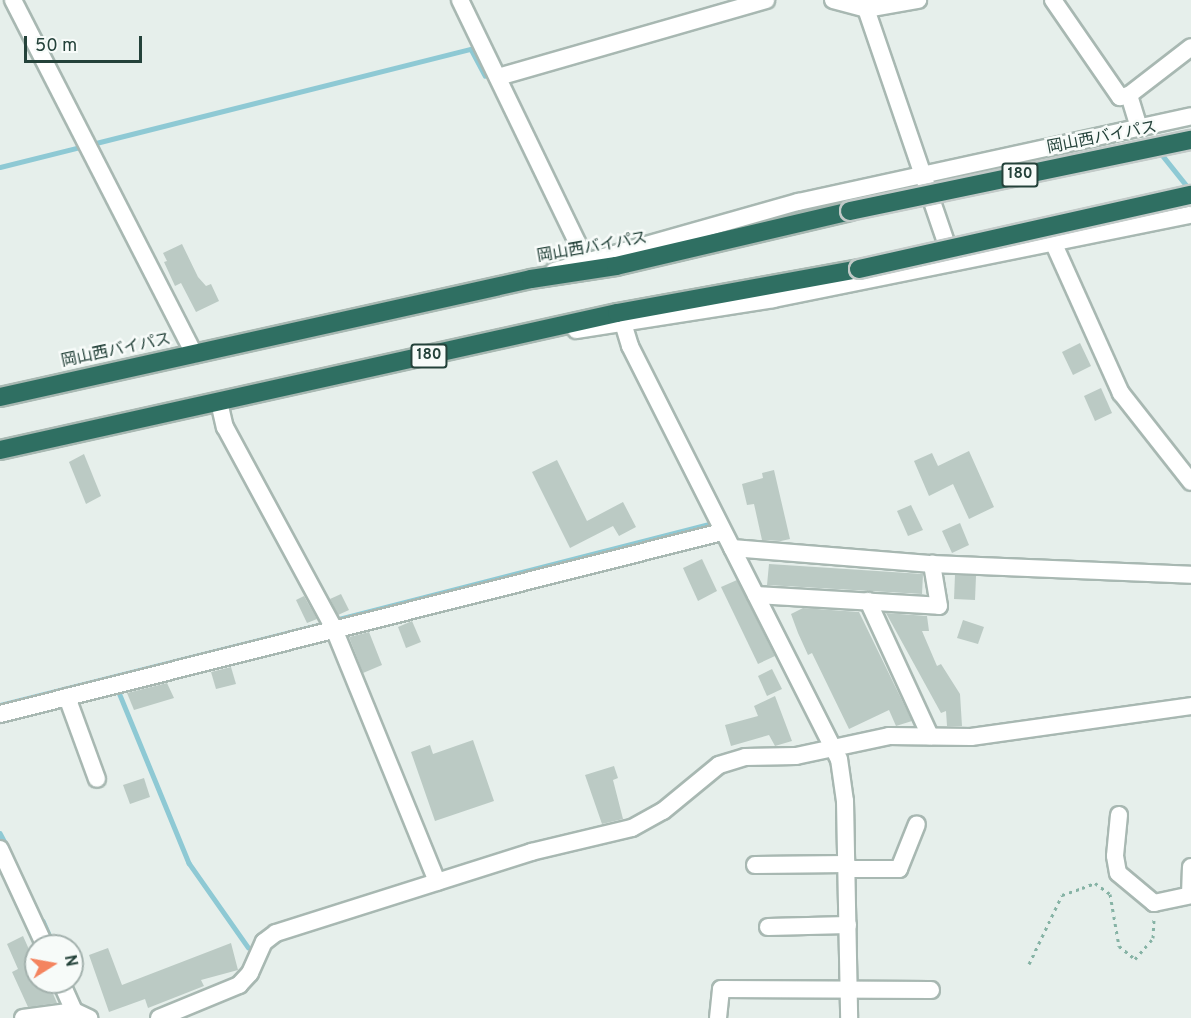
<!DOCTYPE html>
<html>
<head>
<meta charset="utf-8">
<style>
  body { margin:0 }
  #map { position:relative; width:1191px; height:1018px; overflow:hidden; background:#e6efeb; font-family:Overpass,"Noto Sans JP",sans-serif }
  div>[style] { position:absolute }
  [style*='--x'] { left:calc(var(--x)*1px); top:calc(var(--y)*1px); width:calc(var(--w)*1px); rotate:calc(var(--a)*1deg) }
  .stream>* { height:4.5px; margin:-2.25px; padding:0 2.25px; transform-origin:2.25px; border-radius:2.25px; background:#8ec9d4 }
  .building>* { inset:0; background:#bbcac4 }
  .path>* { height:3px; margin-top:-1.5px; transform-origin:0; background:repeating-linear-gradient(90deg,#86b3a5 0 3px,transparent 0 7.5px) }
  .roads { filter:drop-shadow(2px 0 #a8b8b2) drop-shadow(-2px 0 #a8b8b2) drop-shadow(0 2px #a8b8b2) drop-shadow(0 -2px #a8b8b2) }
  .minor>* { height:16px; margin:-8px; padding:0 8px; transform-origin:8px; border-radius:8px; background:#fff }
  .highway>* { height:18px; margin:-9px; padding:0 9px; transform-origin:9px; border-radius:9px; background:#2f6f62 }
  .bridges { filter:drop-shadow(2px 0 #c2cac8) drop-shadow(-2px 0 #c2cac8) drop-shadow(0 2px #c2cac8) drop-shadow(0 -2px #c2cac8) }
  .highway-bridge>* { height:18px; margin:-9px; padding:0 9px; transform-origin:9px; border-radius:9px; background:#2f6f62 }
  span { translate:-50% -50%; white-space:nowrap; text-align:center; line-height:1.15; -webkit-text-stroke:5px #f7fbf9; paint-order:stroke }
  .shield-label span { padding:2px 4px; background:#f7fbf9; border:2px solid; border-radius:4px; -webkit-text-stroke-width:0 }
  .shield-label { font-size:15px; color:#24423a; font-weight:700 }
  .street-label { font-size:16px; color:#24423a }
  .north { position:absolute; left:24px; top:934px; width:60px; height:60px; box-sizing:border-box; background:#f7fbf9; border:2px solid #a3b1ad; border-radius:50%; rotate:79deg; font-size:16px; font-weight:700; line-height:24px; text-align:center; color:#24423a }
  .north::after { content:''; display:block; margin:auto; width:21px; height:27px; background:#f4845f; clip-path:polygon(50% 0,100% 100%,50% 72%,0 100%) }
  .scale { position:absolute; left:24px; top:36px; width:118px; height:27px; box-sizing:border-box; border:3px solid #24423a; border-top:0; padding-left:8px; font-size:18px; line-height:21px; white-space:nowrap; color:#24423a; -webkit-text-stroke:4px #f7fbf9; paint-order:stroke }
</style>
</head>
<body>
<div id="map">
  <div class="stream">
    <i style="--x:92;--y:144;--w:391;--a:-14.1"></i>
    <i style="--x:471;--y:49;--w:30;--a:62"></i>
    <i style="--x:1159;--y:151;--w:51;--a:51.3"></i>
    <i style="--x:0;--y:167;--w:87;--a:-14"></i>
    <i style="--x:335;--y:620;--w:393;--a:-14.4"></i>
    <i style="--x:118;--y:690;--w:187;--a:67.7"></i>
    <i style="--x:189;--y:863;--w:103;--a:54.9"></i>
    <i style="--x:0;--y:705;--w:337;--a:-14.1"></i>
    <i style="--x:0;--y:833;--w:15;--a:62"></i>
    <i style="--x:43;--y:921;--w:27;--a:66"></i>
  </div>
  <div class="building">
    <i style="clip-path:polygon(182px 244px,198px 277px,206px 286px,211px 284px,219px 301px,196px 312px,181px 283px,175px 286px,164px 262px,167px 261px,163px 253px)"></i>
    <i style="clip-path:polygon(1080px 343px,1091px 366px,1073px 375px,1062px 352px)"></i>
    <i style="clip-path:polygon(1101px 388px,1112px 413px,1095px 421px,1084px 396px)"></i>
    <i style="clip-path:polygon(969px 451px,994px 507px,969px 519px,953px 484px,929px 496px,914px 461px,932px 453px,938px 466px)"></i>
    <i style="clip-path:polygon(84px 454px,101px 496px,86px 504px,69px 462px)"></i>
    <i style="clip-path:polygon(557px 460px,587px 521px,623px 502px,636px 527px,619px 536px,613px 526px,570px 548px,532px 472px)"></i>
    <i style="clip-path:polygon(774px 470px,790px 539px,781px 541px,762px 540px,754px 504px,747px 505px,742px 484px,763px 478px,762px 473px)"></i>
    <i style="clip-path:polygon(911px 505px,923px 530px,908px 536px,897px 511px)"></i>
    <i style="clip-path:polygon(960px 523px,969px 545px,952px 553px,942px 531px)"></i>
    <i style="clip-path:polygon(702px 559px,717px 591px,698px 601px,683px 568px)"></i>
    <i style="clip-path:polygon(769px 564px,923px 574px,922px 594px,767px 585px)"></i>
    <i style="clip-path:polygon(955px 575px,976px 576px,975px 600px,954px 599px)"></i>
    <i style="clip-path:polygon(737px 580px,775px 656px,758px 664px,721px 587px)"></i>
    <i style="clip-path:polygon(341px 594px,349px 610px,338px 615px,330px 599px)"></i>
    <i style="clip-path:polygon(304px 596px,317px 619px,307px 623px,296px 600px)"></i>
    <i style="clip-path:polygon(803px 608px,859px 612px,912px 721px,896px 726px,889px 710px,849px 729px,812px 653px,808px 655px,798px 633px,791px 614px)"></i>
    <i style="clip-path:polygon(886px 613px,927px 616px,929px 631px,922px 631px,937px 666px,941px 664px,960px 694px,962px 726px,947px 726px,946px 711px,941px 713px)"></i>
    <i style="clip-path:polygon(963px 620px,984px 627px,978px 644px,957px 638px)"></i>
    <i style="clip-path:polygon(412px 621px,421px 642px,406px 648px,398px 627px)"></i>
    <i style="clip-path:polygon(369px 632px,382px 665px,363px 673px,349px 637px)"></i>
    <i style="clip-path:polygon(231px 667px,236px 684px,216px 689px,211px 672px)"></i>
    <i style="clip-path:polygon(772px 669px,782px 689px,767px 696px,758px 676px)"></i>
    <i style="clip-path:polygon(167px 683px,174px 698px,134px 710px,127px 693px)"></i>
    <i style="clip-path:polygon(775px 696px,792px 741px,775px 746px,769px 735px,731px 746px,725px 725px,758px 716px,754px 706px)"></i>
    <i style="clip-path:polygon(473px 740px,494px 801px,435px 821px,411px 752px,430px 745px,433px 754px)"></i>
    <i style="clip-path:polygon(614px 766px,618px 778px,613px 780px,623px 819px,602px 824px,585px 775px)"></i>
    <i style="clip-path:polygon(144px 778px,150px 797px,130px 804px,123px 785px)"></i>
    <i style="clip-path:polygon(23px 936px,36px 965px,36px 982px,48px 982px,57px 1003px,28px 1007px,12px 972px,18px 969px,7px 944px)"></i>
    <i style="clip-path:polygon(231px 943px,238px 970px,201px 980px,204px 986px,148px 1008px,145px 999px,109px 1012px,89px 955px,108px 948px,122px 985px)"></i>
  </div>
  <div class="path">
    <i style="--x:1029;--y:964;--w:76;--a:-64.4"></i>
    <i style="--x:1062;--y:895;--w:21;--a:-19"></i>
    <i style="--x:1082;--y:888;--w:14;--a:-21"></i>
    <i style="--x:1095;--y:883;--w:19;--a:36"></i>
    <i style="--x:1110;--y:894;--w:53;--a:80.2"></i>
    <i style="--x:1119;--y:946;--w:21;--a:39"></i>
    <i style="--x:1135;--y:959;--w:28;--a:-49"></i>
    <i style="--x:1153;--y:938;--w:21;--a:-87"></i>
  </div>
  <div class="roads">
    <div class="minor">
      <i style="--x:13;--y:0;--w:398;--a:62.9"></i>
      <i style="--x:460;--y:0;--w:288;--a:64.2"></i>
      <i style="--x:833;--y:0;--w:34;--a:15"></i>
      <i style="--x:866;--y:9;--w:53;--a:-9.8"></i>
      <i style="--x:863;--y:0;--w:275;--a:71.1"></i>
      <i style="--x:1053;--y:0;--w:118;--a:55.4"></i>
      <i style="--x:1120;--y:97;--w:9;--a:-13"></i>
      <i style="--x:1129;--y:95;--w:78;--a:-37.7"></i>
      <i style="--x:498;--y:77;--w:279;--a:-16"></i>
      <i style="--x:1129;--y:95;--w:34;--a:73"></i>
      <i style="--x:1053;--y:242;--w:166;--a:65.8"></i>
      <i style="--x:1121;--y:393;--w:113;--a:51.8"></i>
      <i style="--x:554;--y:271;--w:254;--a:-15.8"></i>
      <i style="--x:798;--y:202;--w:402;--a:-12.3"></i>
      <i style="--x:623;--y:323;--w:24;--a:73"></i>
      <i style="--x:630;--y:346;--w:463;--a:63.2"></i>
      <i style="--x:839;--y:759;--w:42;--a:81.9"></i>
      <i style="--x:845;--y:801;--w:217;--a:88.9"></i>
      <i style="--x:576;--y:330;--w:199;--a:-8.9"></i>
      <i style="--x:773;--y:299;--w:426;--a:-11.4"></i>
      <i style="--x:219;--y:402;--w:26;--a:77"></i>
      <i style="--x:225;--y:427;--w:230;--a:61.6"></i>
      <i style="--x:334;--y:629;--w:273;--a:67.8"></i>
      <i style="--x:732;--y:548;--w:201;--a:4.6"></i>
      <i style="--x:932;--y:564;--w:259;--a:2.4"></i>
      <i style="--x:756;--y:595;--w:183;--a:3.4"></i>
      <i style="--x:939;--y:606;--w:43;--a:-99.5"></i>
      <i style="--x:868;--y:601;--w:149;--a:65.3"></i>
      <i style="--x:67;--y:697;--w:87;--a:69.9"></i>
      <i style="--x:0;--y:714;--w:745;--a:-14.15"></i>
      <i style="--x:1119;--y:815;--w:41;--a:95.6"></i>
      <i style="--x:1115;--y:856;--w:17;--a:80"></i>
      <i style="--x:1118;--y:873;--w:47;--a:39.8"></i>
      <i style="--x:1154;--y:903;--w:38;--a:-12"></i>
      <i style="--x:0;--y:849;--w:107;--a:65.1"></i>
      <i style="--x:755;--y:865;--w:92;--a:-0.6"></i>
      <i style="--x:847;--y:869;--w:52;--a:0"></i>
      <i style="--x:899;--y:869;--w:48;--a:-68.2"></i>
      <i style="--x:1190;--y:895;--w:28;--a:-88"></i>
      <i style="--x:768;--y:927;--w:80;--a:-1.4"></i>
      <i style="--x:61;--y:982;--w:39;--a:66"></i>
      <i style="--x:23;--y:1018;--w:51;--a:-7.8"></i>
      <i style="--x:74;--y:1011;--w:17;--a:25"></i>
      <i style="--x:159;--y:1018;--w:87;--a:-22.4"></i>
      <i style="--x:239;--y:985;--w:16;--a:-47"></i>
      <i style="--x:250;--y:973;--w:34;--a:-66"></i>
      <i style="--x:264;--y:942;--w:15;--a:-37"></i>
      <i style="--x:276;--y:933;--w:268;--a:-17.6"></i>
      <i style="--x:531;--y:852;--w:104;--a:-13.4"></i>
      <i style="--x:632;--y:828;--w:35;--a:-29"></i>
      <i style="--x:663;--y:811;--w:72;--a:-39.4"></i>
      <i style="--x:719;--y:765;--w:27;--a:-17"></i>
      <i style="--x:745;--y:757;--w:51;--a:-1.1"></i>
      <i style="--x:796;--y:756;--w:95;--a:-12.1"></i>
      <i style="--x:889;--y:736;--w:82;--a:0.7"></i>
      <i style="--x:971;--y:737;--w:222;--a:-8"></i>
      <i style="--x:718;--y:1018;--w:29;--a:-84"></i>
      <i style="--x:721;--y:989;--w:210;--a:0.3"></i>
    </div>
    <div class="highway">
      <i style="--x:0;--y:397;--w:544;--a:-12.53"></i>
      <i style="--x:531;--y:279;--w:86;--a:-8.7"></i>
      <i style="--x:616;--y:266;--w:240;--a:-13.2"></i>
      <i style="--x:0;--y:450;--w:632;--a:-12.52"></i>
      <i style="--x:617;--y:313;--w:246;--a:-10.3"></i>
    </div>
  </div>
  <div class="bridges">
    <div class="highway-bridge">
      <i style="--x:850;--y:211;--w:348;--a:-11.8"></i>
      <i style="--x:859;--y:269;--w:340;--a:-12.6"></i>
    </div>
  </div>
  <div class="shield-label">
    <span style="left:1020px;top:175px">180</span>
    <span style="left:429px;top:356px">180</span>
  </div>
  <div class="street-label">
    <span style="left:1102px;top:138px;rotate:-11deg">岡山西バイパス</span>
    <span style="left:592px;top:248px;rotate:-10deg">岡山西バイパス</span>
    <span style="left:116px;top:351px;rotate:-12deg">岡山西バイパス</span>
  </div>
  <div class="north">N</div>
  <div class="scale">50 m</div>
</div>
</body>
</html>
